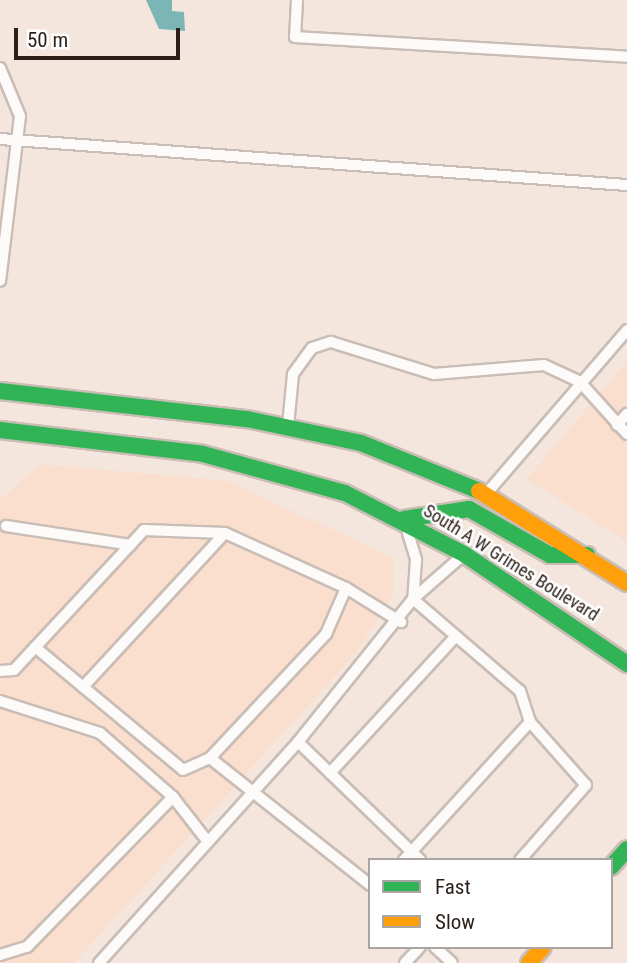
<!DOCTYPE html>
<html>
<head>
<meta charset="utf-8">
<style>
  body { margin:0 }
  #map { position:relative; width:627px; height:963px; overflow:hidden; background:#f4e6dd; font-family:"Roboto Condensed",sans-serif }
  div>[style] { position:absolute }
  [style*='--x'] { left:calc(var(--x)*1px); top:calc(var(--y)*1px); width:calc(var(--w)*1px); rotate:calc(var(--a)*1deg) }
  .built>* { inset:0; background:#fadece }
  .water>* { inset:0; background:#7cb5b6 }
  .roads { filter:drop-shadow(2px 0 #c9bdb5) drop-shadow(-2px 0 #c9bdb5) drop-shadow(0 2px #c9bdb5) drop-shadow(0 -2px #c9bdb5) }
  .lane>* { height:10px; margin:-5px; padding:0 5px; transform-origin:5px; border-radius:5px; background:#fdfbfa }
  .fast>* { height:16px; margin:-8px; padding:0 8px; transform-origin:8px; border-radius:8px; background:#30b455 }
  .slow>* { height:16px; margin:-8px; padding:0 8px; transform-origin:8px; border-radius:8px; background:#ff9f0a }
  span { translate:-50% -50%; white-space:nowrap; text-align:center; line-height:1.15; -webkit-text-stroke:5px #fff; paint-order:stroke }
  .street-label { font-size:18px; color:#2b1f19 }
  .legend { position:absolute; left:368px; top:858px; width:245px; height:91px; box-sizing:border-box; background:#fff; border:2px solid #aaa5a3; margin:0; padding:9px 12px; list-style:none; font-size:21px; color:#2b1f19 }
  .legend li { display:flex; align-items:center; gap:14px; height:35px }
  .legend b { width:35px; border:2px solid #aaa5a3 }
  .scale { position:absolute; left:14px; top:28px; width:166px; height:32px; box-sizing:border-box; border:4px solid #2b1f19; border-top:0; padding-left:9px; font-size:21px; line-height:24px; white-space:nowrap; color:#2b1f19; -webkit-text-stroke:5px #fff; paint-order:stroke }
</style>
</head>
<body>
<div id="map">
  <div class="built">
    <i style="clip-path:polygon(627px 361px,627px 542px,527px 479px)"></i>
    <i style="clip-path:polygon(40px 464px,228px 481px,393px 558px,393px 595px,356px 653px,74px 963px,0 963px,0 500px)"></i>
  </div>
  <div class="water">
    <i style="clip-path:polygon(146px 0,172px 0,172px 11px,184px 12px,185px 31px,159px 29px)"></i>
  </div>
  <div class="roads">
    <div class="lane">
      <i style="--x:297;--y:0;--w:37;--a:93"></i>
      <i style="--x:295;--y:37;--w:333;--a:3.4"></i>
      <i style="--x:0;--y:68;--w:52;--a:67.4"></i>
      <i style="--x:20;--y:116;--w:166;--a:96.9"></i>
      <i style="--x:0;--y:139;--w:629;--a:4.2"></i>
      <i style="--x:617;--y:425;--w:15;--a:-48"></i>
      <i style="--x:288;--y:426;--w:52;--a:-84.5"></i>
      <i style="--x:293;--y:374;--w:32;--a:-54"></i>
      <i style="--x:312;--y:348;--w:20;--a:-18"></i>
      <i style="--x:331;--y:342;--w:108;--a:17.3"></i>
      <i style="--x:434;--y:374;--w:110;--a:-4.7"></i>
      <i style="--x:544;--y:365;--w:40;--a:25"></i>
      <i style="--x:580;--y:382;--w:70;--a:47.9"></i>
      <i style="--x:487;--y:493;--w:215;--a:-49.3"></i>
      <i style="--x:6;--y:526;--w:126;--a:8.6"></i>
      <i style="--x:408;--y:533;--w:28;--a:73"></i>
      <i style="--x:416;--y:560;--w:39;--a:94"></i>
      <i style="--x:413;--y:599;--w:141;--a:40.7"></i>
      <i style="--x:520;--y:691;--w:33;--a:72"></i>
      <i style="--x:530;--y:722;--w:84;--a:48.4"></i>
      <i style="--x:586;--y:785;--w:100;--a:131.3"></i>
      <i style="--x:35;--y:647;--w:192;--a:39.7"></i>
      <i style="--x:183;--y:770;--w:30;--a:-24"></i>
      <i style="--x:210;--y:758;--w:204;--a:38.4"></i>
      <i style="--x:0;--y:671;--w:14;--a:-4"></i>
      <i style="--x:14;--y:670;--w:191;--a:-47.1"></i>
      <i style="--x:144;--y:530;--w:81;--a:2.1"></i>
      <i style="--x:225;--y:533;--w:133;--a:24.4"></i>
      <i style="--x:346;--y:588;--w:65;--a:31.7"></i>
      <i style="--x:83;--y:687;--w:209;--a:-47.3"></i>
      <i style="--x:0;--y:701;--w:105;--a:17.7"></i>
      <i style="--x:100;--y:733;--w:97;--a:41.2"></i>
      <i style="--x:173;--y:797;--w:57;--a:52.1"></i>
      <i style="--x:298;--y:742;--w:170;--a:44"></i>
      <i style="--x:210;--y:758;--w:170;--a:-46.9"></i>
      <i style="--x:326;--y:634;--w:50;--a:-66.5"></i>
      <i style="--x:330;--y:773;--w:186;--a:-47.4"></i>
      <i style="--x:404;--y:860;--w:187;--a:-47.6"></i>
      <i style="--x:435;--y:947;--w:23;--a:43"></i>
      <i style="--x:0;--y:955;--w:28;--a:-17"></i>
      <i style="--x:27;--y:947;--w:209;--a:-45.8"></i>
      <i style="--x:99;--y:963;--w:297;--a:-48"></i>
      <i style="--x:298;--y:742;--w:184;--a:-51.2"></i>
      <i style="--x:413;--y:599;--w:64;--a:-41.2"></i>
      <i style="--x:405;--y:963;--w:22;--a:-47"></i>
    </div>
    <div class="fast">
      <i style="--x:0;--y:391;--w:249;--a:6.5"></i>
      <i style="--x:247;--y:419;--w:116;--a:11.9"></i>
      <i style="--x:361;--y:443;--w:127;--a:22.1"></i>
      <i style="--x:0;--y:430;--w:204;--a:6.7"></i>
      <i style="--x:203;--y:454;--w:147;--a:15.4"></i>
      <i style="--x:345;--y:493;--w:134;--a:27.1"></i>
      <i style="--x:464;--y:554;--w:197;--a:34"></i>
      <i style="--x:404;--y:519;--w:66;--a:-8.7"></i>
      <i style="--x:469;--y:509;--w:93;--a:29.6"></i>
      <i style="--x:550;--y:555;--w:37;--a:0"></i>
      <i style="--x:611;--y:867;--w:24;--a:-48"></i>
    </div>
    <div class="slow">
      <i style="--x:479;--y:491;--w:174;--a:31.9"></i>
      <i style="--x:529;--y:963;--w:21;--a:-49"></i>
    </div>
  </div>
  <div class="street-label">
    <span style="left:511px;top:563px;rotate:32deg">South A W Grimes Boulevard</span>
  </div>
  <ul class="legend">
  <li><b style="height:9px;background:#30b455"></b>Fast</li>
  <li><b style="height:9px;background:#ff9f0a"></b>Slow</li>
  </ul>
  <div class="scale">50 m</div>
</div>
</body>
</html>
